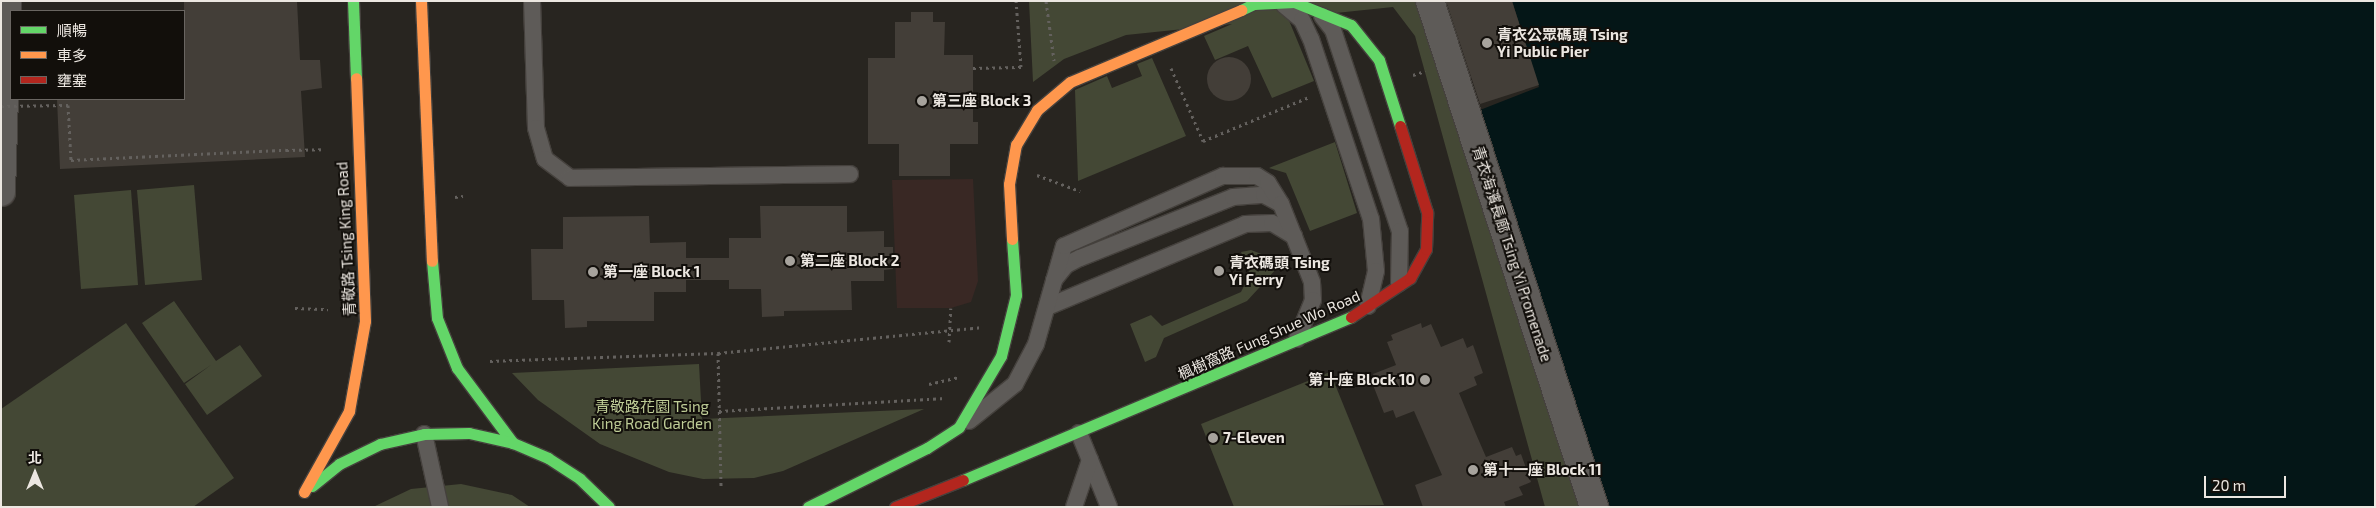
<!DOCTYPE html>
<html>
<head>
<meta charset="utf-8">
<style>
  body { margin:0 }
  #map { position:relative; width:2376px; height:508px; overflow:hidden; background:#282520; font-family:"Exo 2","Noto Sans TC",sans-serif }
  div>[style] { position:absolute }
  [style*='--x'] { left:calc(var(--x)*1px); top:calc(var(--y)*1px); width:calc(var(--w)*1px); rotate:calc(var(--a)*1deg) }
  .commercial>* { inset:0; background:#392824 }
  .green>* { inset:0; background:#444835 }
  .water>* { inset:0; background:#041617 }
  .building>* { inset:0; background:#433e38 }
  .round { border-radius:50% }
  .path>* { height:3px; margin-top:-1.5px; transform-origin:0; background:repeating-linear-gradient(90deg,#64615e 0 2.5px,transparent 0 6.5px) }
  .roads { filter:drop-shadow(1px 0 #45413d) drop-shadow(-1px 0 #45413d) drop-shadow(0 1px #45413d) drop-shadow(0 -1px #45413d) }
  .lane>* { height:16px; margin:-8px; padding:0 8px; transform-origin:8px; border-radius:8px; background:#5e5b58 }
  .street>* { height:28px; margin:-14px; padding:0 14px; transform-origin:14px; border-radius:14px; background:#5e5b58 }
  .fast>* { height:11px; margin:-5.5px; padding:0 5.5px; transform-origin:5.5px; border-radius:5.5px; background:#63d668 }
  .slow>* { height:11px; margin:-5.5px; padding:0 5.5px; transform-origin:5.5px; border-radius:5.5px; background:#ff974d }
  .jam>* { height:11px; margin:-5.5px; padding:0 5.5px; transform-origin:5.5px; border-radius:5.5px; background:#b3261e }
  .path-bridge>* { height:3px; margin-top:-1.5px; transform-origin:0; background:repeating-linear-gradient(90deg,#64615e 0 2.5px,transparent 0 6.5px) }
  .dots>* { width:14px; height:14px; translate:-50% -50%; box-sizing:border-box; border:2px solid #120f0b; border-radius:50% }
  span { translate:-50% -50%; white-space:nowrap; text-align:center; line-height:1.15; -webkit-text-stroke:4px #120f0b; paint-order:stroke }
  .poi-label { font-size:15px; color:#ece7e1; font-weight:700 }
  .left { translate:0 -50%; text-align:left }
  .right { translate:-100% -50%; text-align:right }
  .street-label { font-size:15px; color:#ece7e1 }
  .park-label { font-size:15px; color:#bfcd97 }
  .frame { position:absolute; inset:0; border:2px solid #ece7e1; pointer-events:none }
  .legend { position:absolute; left:10px; top:10px; width:175px; height:90px; box-sizing:border-box; background:#120f0b; border:1px solid #696561; margin:0; padding:6px 9px; list-style:none; font-size:15px; color:#ece7e1 }
  .legend li { display:flex; align-items:center; gap:10px; height:25px }
  .legend b { width:25px; border:1px solid #696561 }
  .north { position:absolute; left:10px; top:448px; width:50px; height:50px; -webkit-text-stroke:4px #120f0b; paint-order:stroke; rotate:0deg; font-size:14px; font-weight:700; line-height:20px; text-align:center; color:#ece7e1 }
  .north::after { content:''; display:block; margin:auto; width:18px; height:22px; background:#ece7e1; clip-path:polygon(50% 0,100% 100%,50% 72%,0 100%) }
  .scale { position:absolute; left:2204px; top:476px; width:82px; height:22px; box-sizing:border-box; border:2px solid #ece7e1; border-top:0; padding-left:6px; font-size:15px; line-height:18px; white-space:nowrap; color:#ece7e1; -webkit-text-stroke:4px #120f0b; paint-order:stroke }
</style>
</head>
<body>
<div id="map">
  <div class="commercial">
    <i style="clip-path:polygon(973px 179px,978px 281px,971px 302px,951px 308px,897px 308px,892px 180px)"></i>
  </div>
  <div class="green">
    <i style="clip-path:polygon(1029px 1px,1435px 1px,1470px 107px,1478px 104px,1609px 507px,1545px 507px,1415px 36px,1393px 7px,1288px 18px,1314px 81px,1272px 98px,1248px 46px,1215px 60px,1204px 36px,1232px 24px,1126px 35px,1064px 59px,1033px 82px)"></i>
    <i style="clip-path:polygon(1152px 58px,1186px 136px,1078px 181px,1075px 90px,1107px 76px,1112px 88px,1142px 76px,1137px 64px)"></i>
    <i style="clip-path:polygon(1335px 142px,1357px 213px,1310px 231px,1286px 173px,1269px 168px)"></i>
    <i style="clip-path:polygon(194px 185px,202px 280px,145px 285px,137px 190px)"></i>
    <i style="clip-path:polygon(131px 190px,138px 285px,81px 289px,74px 195px)"></i>
    <i style="clip-path:polygon(1251px 250px,1272px 258px,1279px 266px,1247px 301px,1164px 338px,1156px 357px,1145px 362px,1130px 324px,1151px 315px,1162px 326px,1241px 292px,1250px 274px,1241px 252px)"></i>
    <i style="clip-path:polygon(174px 301px,216px 361px,240px 345px,262px 376px,207px 415px,185px 384px,211px 365px,184px 383px,142px 323px)"></i>
    <i style="clip-path:polygon(126px 323px,234px 478px,193px 507px,1px 507px,1px 409px)"></i>
    <i style="clip-path:polygon(699px 364px,702px 419px,924px 409px,783px 471px,754px 478px,703px 479px,669px 472px,600px 444px,538px 400px,512px 373px)"></i>
    <i style="clip-path:polygon(1330px 372px,1384px 505px,1234px 507px,1201px 424px)"></i>
    <i style="clip-path:polygon(461px 484px,512px 495px,530px 507px,373px 507px,411px 489px)"></i>
  </div>
  <div class="water">
    <i style="clip-path:polygon(1512px 1px,2375px 1px,2375px 507px,1609px 507px,1480px 110px,1539px 87px)"></i>
  </div>
  <div class="building">
    <i style="clip-path:polygon(184px 1px,297px 1px,300px 60px,320px 60px,322px 88px,301px 91px,305px 157px,60px 169px,57px 99px,184px 99px)"></i>
    <i style="clip-path:polygon(1446px 1px,1512px 1px,1539px 85px,1480px 104px)"></i>
    <i style="clip-path:polygon(911px 12px,933px 12px,933px 22px,945px 22px,944px 55px,973px 55px,973px 122px,978px 122px,978px 144px,950px 144px,950px 176px,899px 176px,899px 144px,868px 144px,868px 58px,895px 58px,895px 22px,911px 22px)"></i>
    <i class="round" style="left:1207px;top:57px;width:44px;height:44px"></i>
    <i style="clip-path:polygon(760px 206px,847px 206px,847px 232px,884px 231px,884px 247px,893px 247px,893px 269px,884px 270px,884px 281px,851px 281px,852px 310px,784px 311px,784px 316px,762px 317px,761px 289px,729px 289px,729px 280px,686px 280px,686px 292px,654px 292px,654px 321px,587px 321px,587px 327px,565px 328px,564px 300px,532px 300px,531px 249px,563px 249px,563px 217px,649px 216px,650px 243px,686px 242px,686px 258px,729px 258px,729px 238px,761px 238px)"></i>
    <i style="clip-path:polygon(1421px 323px,1422px 328px,1431px 324px,1441px 347px,1463px 338px,1467px 348px,1473px 345px,1483px 373px,1474px 377px,1477px 385px,1459px 393px,1476px 434px,1486px 457px,1512px 447px,1516px 456px,1521px 454px,1531px 482px,1519px 487px,1523px 495px,1504px 502px,1506px 507px,1423px 507px,1415px 485px,1442px 475px,1414px 411px,1396px 418px,1393px 410px,1384px 413px,1373px 385px,1377px 384px,1373px 374px,1396px 365px,1387px 342px,1393px 340px,1391px 335px)"></i>
  </div>
  <div class="path">
    <i style="--x:1046;--y:1;--w:60;--a:82.3"></i>
    <i style="--x:973;--y:68;--w:48;--a:-1.2"></i>
    <i style="--x:1021;--y:67;--w:66;--a:-94.3"></i>
    <i style="--x:1171;--y:68;--w:80;--a:66.3"></i>
    <i style="--x:1203;--y:141;--w:115;--a:-22.5"></i>
    <i style="--x:1413;--y:75;--w:13;--a:-18"></i>
    <i style="--x:286;--y:150;--w:39;--a:-1"></i>
    <i style="--x:1037;--y:175;--w:46;--a:20.4"></i>
    <i style="--x:455;--y:197;--w:8;--a:-7"></i>
    <i style="--x:295;--y:308;--w:33;--a:2"></i>
    <i style="--x:718;--y:353;--w:264;--a:-5.6"></i>
    <i style="--x:490;--y:361;--w:228;--a:-2"></i>
    <i style="--x:718;--y:353;--w:136;--a:88.7"></i>
    <i style="--x:929;--y:384;--w:31;--a:-13"></i>
    <i style="--x:719;--y:411;--w:227;--a:-3.3"></i>
  </div>
  <div class="roads">
    <div class="lane">
      <i style="--x:532;--y:1;--w:127;--a:88.2"></i>
      <i style="--x:536;--y:128;--w:32;--a:74"></i>
      <i style="--x:545;--y:159;--w:31;--a:37"></i>
      <i style="--x:570;--y:178;--w:280;--a:-0.8"></i>
      <i style="--x:1284;--y:5;--w:23;--a:40"></i>
      <i style="--x:1302;--y:20;--w:21;--a:65"></i>
      <i style="--x:1311;--y:39;--w:190;--a:71.6"></i>
      <i style="--x:1371;--y:219;--w:52;--a:84.5"></i>
      <i style="--x:1376;--y:271;--w:36;--a:103"></i>
      <i style="--x:1322;--y:16;--w:18;--a:52"></i>
      <i style="--x:1333;--y:30;--w:212;--a:71.6"></i>
      <i style="--x:1400;--y:231;--w:52;--a:91.1"></i>
      <i style="--x:1054;--y:280;--w:19;--a:-51"></i>
      <i style="--x:1066;--y:265;--w:16;--a:-27"></i>
      <i style="--x:1080;--y:258;--w:165;--a:-21.7"></i>
      <i style="--x:1233;--y:197;--w:31;--a:-4"></i>
      <i style="--x:1264;--y:195;--w:19;--a:28"></i>
      <i style="--x:1047;--y:307;--w:215;--a:-22.7"></i>
      <i style="--x:1245;--y:224;--w:27;--a:-2"></i>
      <i style="--x:1272;--y:223;--w:26;--a:31"></i>
      <i style="--x:969;--y:421;--w:59;--a:-38.8"></i>
      <i style="--x:1015;--y:384;--w:45;--a:-62.3"></i>
      <i style="--x:1036;--y:344;--w:102;--a:-74.1"></i>
      <i style="--x:1064;--y:246;--w:174;--a:-23.8"></i>
      <i style="--x:1223;--y:176;--w:34;--a:0"></i>
      <i style="--x:1257;--y:176;--w:13;--a:32"></i>
      <i style="--x:1268;--y:183;--w:25;--a:58"></i>
      <i style="--x:1281;--y:204;--w:84;--a:68.3"></i>
      <i style="--x:1312;--y:282;--w:18;--a:87"></i>
      <i style="--x:1313;--y:300;--w:42;--a:112.3"></i>
      <i style="--x:1079;--y:433;--w:80;--a:67.9"></i>
      <i style="--x:424;--y:434;--w:75;--a:77.6"></i>
      <i style="--x:1074;--y:507;--w:50;--a:-71.2"></i>
    </div>
    <div class="street">
      <i style="--x:1430;--y:1;--w:532;--a:72.04"></i>
      <i style="--x:1;--y:192;--w:191;--a:-88.2"></i>
    </div>
    <div class="fast">
      <i style="--x:353;--y:1;--w:77;--a:87.8"></i>
      <i style="--x:1241;--y:10;--w:14;--a:-25"></i>
      <i style="--x:1254;--y:4;--w:40;--a:-2.9"></i>
      <i style="--x:1294;--y:2;--w:61;--a:22"></i>
      <i style="--x:1351;--y:25;--w:45;--a:51.3"></i>
      <i style="--x:1379;--y:60;--w:69;--a:72.3"></i>
      <i style="--x:432;--y:261;--w:57;--a:85"></i>
      <i style="--x:437;--y:318;--w:54;--a:68.2"></i>
      <i style="--x:457;--y:368;--w:94;--a:53.3"></i>
      <i style="--x:963;--y:480;--w:421;--a:-22.8"></i>
      <i style="--x:312;--y:486;--w:35;--a:-39"></i>
      <i style="--x:339;--y:464;--w:46;--a:-26"></i>
      <i style="--x:380;--y:444;--w:45;--a:-12.8"></i>
      <i style="--x:424;--y:434;--w:45;--a:-1.3"></i>
      <i style="--x:469;--y:433;--w:45;--a:12.8"></i>
      <i style="--x:513;--y:443;--w:38;--a:23"></i>
      <i style="--x:548;--y:458;--w:38;--a:33"></i>
      <i style="--x:580;--y:479;--w:40;--a:44"></i>
      <i style="--x:808;--y:507;--w:133;--a:-26.4"></i>
      <i style="--x:927;--y:448;--w:38;--a:-33"></i>
      <i style="--x:959;--y:427;--w:82;--a:-59.4"></i>
      <i style="--x:1001;--y:356;--w:63;--a:-76.2"></i>
      <i style="--x:1016;--y:295;--w:56;--a:-94.1"></i>
    </div>
    <div class="slow">
      <i style="--x:421;--y:1;--w:260;--a:87.6"></i>
      <i style="--x:1012;--y:239;--w:55;--a:-93.1"></i>
      <i style="--x:1009;--y:184;--w:40;--a:-80"></i>
      <i style="--x:1016;--y:145;--w:41;--a:-59"></i>
      <i style="--x:1037;--y:110;--w:43;--a:-40.3"></i>
      <i style="--x:1070;--y:82;--w:186;--a:-22.8"></i>
      <i style="--x:304;--y:492;--w:93;--a:-60.9"></i>
      <i style="--x:349;--y:411;--w:91;--a:-79.9"></i>
      <i style="--x:365;--y:321;--w:243;--a:-92.1"></i>
    </div>
    <div class="jam">
      <i style="--x:1351;--y:317;--w:71;--a:-33.5"></i>
      <i style="--x:1410;--y:278;--w:33;--a:-61"></i>
      <i style="--x:1426;--y:249;--w:37;--a:-88"></i>
      <i style="--x:1427;--y:212;--w:90;--a:-107.4"></i>
      <i style="--x:895;--y:507;--w:73;--a:-21.7"></i>
    </div>
  </div>
  <div class="path-bridge">
    <i style="--x:1;--y:106;--w:67;--a:-0.9"></i>
    <i style="--x:68;--y:105;--w:55;--a:86.9"></i>
    <i style="--x:71;--y:160;--w:215;--a:-2.7"></i>
    <i style="--x:949;--y:342;--w:34;--a:-87"></i>
  </div>
  <div class="dots">
    <i style="left:1487px;top:43px;background:#a7a39d"></i>
    <i style="left:922px;top:101px;background:#a7a39d"></i>
    <i style="left:790px;top:261px;background:#a7a39d"></i>
    <i style="left:1219px;top:271px;background:#a7a39d"></i>
    <i style="left:593px;top:272px;background:#a7a39d"></i>
    <i style="left:1425px;top:380px;background:#a7a39d"></i>
    <i style="left:1213px;top:438px;background:#a7a39d"></i>
    <i style="left:1473px;top:470px;background:#a7a39d"></i>
  </div>
  <div class="poi-label">
    <span class="left" style="left:1497px;top:43px">青衣公眾碼頭 Tsing<br>Yi Public Pier</span>
    <span class="left" style="left:932px;top:101px">第三座 Block 3</span>
    <span class="left" style="left:800px;top:261px">第二座 Block 2</span>
    <span class="left" style="left:1229px;top:271px">青衣碼頭 Tsing<br>Yi Ferry</span>
    <span class="left" style="left:603px;top:272px">第一座 Block 1</span>
    <span class="right" style="left:1415px;top:380px">第十座 Block 10</span>
    <span class="left" style="left:1223px;top:438px">7-Eleven</span>
    <span class="left" style="left:1483px;top:470px">第十一座 Block 11</span>
  </div>
  <div class="street-label">
    <span style="left:346px;top:239px;rotate:-93deg">青敬路 Tsing King Road</span>
    <span style="left:1512px;top:254px;rotate:72deg">青衣海濱長廊 Tsing Yi Promenade</span>
    <span style="left:1269px;top:335px;rotate:-24deg">楓樹窩路 Fung Shue Wo Road</span>
  </div>
  <div class="park-label">
    <span style="left:652px;top:415px">青敬路花園 Tsing<br>King Road Garden</span>
  </div>
  <div class="frame"></div>
  <ul class="legend">
  <li><b style="height:6px;background:#63d668"></b>順暢</li>
  <li><b style="height:6px;background:#ff974d"></b>車多</li>
  <li><b style="height:6px;background:#b3261e"></b>壅塞</li>
  </ul>
  <div class="north">北</div>
  <div class="scale">20 m</div>
</div>
</body>
</html>
